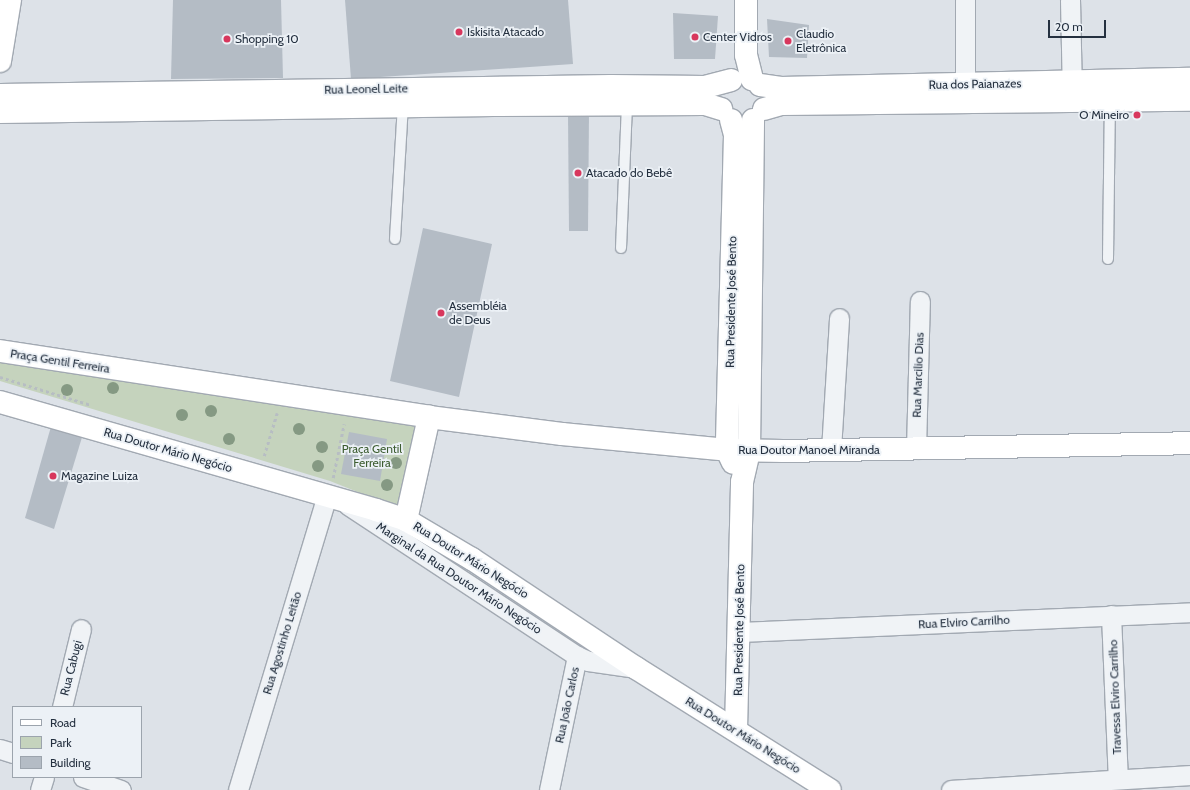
<!DOCTYPE html>
<html>
<head>
<meta charset="utf-8">
<style>
  body { margin:0 }
  #map { position:relative; width:1190px; height:790px; overflow:hidden; background:#dde2e8; font-family:Cabin,sans-serif }
  div>[style] { position:absolute }
  [style*='--x'] { left:calc(var(--x)*1px); top:calc(var(--y)*1px); width:calc(var(--w)*1px); rotate:calc(var(--a)*1deg) }
  .green>* { inset:0; background:#c5d3bd }
  .building>* { inset:0; background:#b4bcc5 }
  .path>* { height:2.5px; margin-top:-1.25px; transform-origin:0; background:repeating-linear-gradient(90deg,#b7bdc3 0 3px,transparent 0 6px) }
  .roads { filter:drop-shadow(1px 0 #a2a9b2) drop-shadow(-1px 0 #a2a9b2) drop-shadow(0 1px #a2a9b2) drop-shadow(0 -1px #a2a9b2) }
  .lane>* { height:10px; margin:-5px; padding:0 5px; transform-origin:5px; border-radius:5px; background:#f0f3f6 }
  .street>* { height:19px; margin:-9.5px; padding:0 9.5px; transform-origin:9.5px; border-radius:9.5px; background:#f0f3f6 }
  .secondary>* { height:22px; margin:-11px; padding:0 11px; transform-origin:11px; border-radius:11px; background:#fff }
  .primary>* { height:22px; margin:-11px; padding:0 11px; transform-origin:11px; border-radius:11px; background:#fff }
  .trees>* { width:12px; height:12px; margin:-6px; border-radius:50%; background:#859983 }
  .dots>* { width:11px; height:11px; translate:-50% -50%; box-sizing:border-box; border:2px solid #ecf1f6; border-radius:50% }
  span { translate:-50% -50%; white-space:nowrap; text-align:center; line-height:1.15; -webkit-text-stroke:3.5px #ecf1f6; paint-order:stroke }
  .poi-label { font-size:12px; color:#253140 }
  .left { translate:0 -50%; text-align:left }
  .right { translate:-100% -50%; text-align:right }
  .street-label { font-size:12px; color:#253140 }
  .park-label { font-size:12px; color:#3d5d31 }
  .legend { position:absolute; left:12px; top:706px; width:130px; height:72px; box-sizing:border-box; background:#ecf1f6; border:1px solid #9ca4ad; margin:0; padding:5px 7px; list-style:none; font-size:12px; color:#253140 }
  .legend li { display:flex; align-items:center; gap:8px; height:20px }
  .legend b { width:20px; border:1px solid #9ca4ad }
  .scale { position:absolute; left:1048px; top:20px; width:58px; height:18px; box-sizing:border-box; border:2px solid #253140; border-top:0; padding-left:5px; font-size:12px; line-height:14px; white-space:nowrap; color:#253140; -webkit-text-stroke:3px #ecf1f6; paint-order:stroke }
</style>
</head>
<body>
<div id="map">
  <div class="green">
    <i style="clip-path:polygon(0 356px,420px 424px,398px 508px,330px 481px,0 381px)"></i>
  </div>
  <div class="building">
    <i style="clip-path:polygon(173px 0,281px 0,283px 78px,171px 79px)"></i>
    <i style="clip-path:polygon(345px 0,568px 0,573px 64px,351px 79px)"></i>
    <i style="clip-path:polygon(673px 13px,718px 16px,715px 59px,674px 59px)"></i>
    <i style="clip-path:polygon(767px 19px,809px 25px,807px 58px,769px 57px)"></i>
    <i style="clip-path:polygon(589px 112px,588px 231px,569px 231px,568px 115px)"></i>
    <i style="clip-path:polygon(423px 228px,492px 244px,459px 397px,390px 381px)"></i>
    <i style="clip-path:polygon(52px 423px,83px 434px,54px 529px,25px 518px)"></i>
    <i style="clip-path:polygon(349px 432px,387px 439px,380px 481px,341px 474px)"></i>
  </div>
  <div class="path">
    <i style="--x:0;--y:377;--w:95;--a:17.1"></i>
    <i style="--x:264;--y:456;--w:45;--a:-73.2"></i>
    <i style="--x:333;--y:478;--w:55;--a:-78.5"></i>
  </div>
  <div class="roads">
    <div class="lane">
      <i style="--x:395;--y:239;--w:133;--a:-86.6"></i>
      <i style="--x:621;--y:248;--w:143;--a:-87.6"></i>
      <i style="--x:1108;--y:259;--w:158;--a:-89.3"></i>
    </div>
    <div class="street">
      <i style="--x:965;--y:0;--w:99;--a:90"></i>
      <i style="--x:1070;--y:0;--w:96;--a:88.8"></i>
      <i style="--x:916;--y:449;--w:148;--a:-88.5"></i>
      <i style="--x:831;--y:450;--w:132;--a:-86.5"></i>
      <i style="--x:348;--y:505;--w:274;--a:33.4"></i>
      <i style="--x:577;--y:656;--w:12;--a:24"></i>
      <i style="--x:588;--y:661;--w:49;--a:8.3"></i>
      <i style="--x:1111;--y:615;--w:164;--a:87.6"></i>
      <i style="--x:738;--y:632;--w:452;--a:-2.5"></i>
      <i style="--x:62;--y:707;--w:80;--a:-76.3"></i>
      <i style="--x:0;--y:749;--w:14;--a:17"></i>
      <i style="--x:83;--y:777;--w:40;--a:18.9"></i>
      <i style="--x:40;--y:790;--w:14;--a:-73"></i>
      <i style="--x:238;--y:790;--w:307;--a:-73.2"></i>
      <i style="--x:549;--y:790;--w:137;--a:-78.2"></i>
      <i style="--x:951;--y:790;--w:239;--a:-3.6"></i>
    </div>
    <div class="secondary">
      <i style="--x:746;--y:0;--w:55;--a:90"></i>
      <i style="--x:746;--y:55;--w:25;--a:76"></i>
      <i style="--x:0;--y:61;--w:62;--a:-80.7"></i>
      <i style="--x:760;--y:85;--w:21;--a:8"></i>
      <i style="--x:781;--y:88;--w:409;--a:-1.3"></i>
      <i style="--x:0;--y:95;--w:611;--a:-0.84"></i>
      <i style="--x:611;--y:86;--w:94;--a:0.6"></i>
      <i style="--x:705;--y:87;--w:27;--a:-15"></i>
      <i style="--x:764;--y:109;--w:19;--a:-16"></i>
      <i style="--x:782;--y:104;--w:408;--a:-0.6"></i>
      <i style="--x:0;--y:112;--w:493;--a:-0.8"></i>
      <i style="--x:493;--y:105;--w:212;--a:-0.3"></i>
      <i style="--x:705;--y:104;--w:17;--a:17"></i>
      <i style="--x:731;--y:120;--w:16;--a:75"></i>
      <i style="--x:735;--y:135;--w:315;--a:91.5"></i>
      <i style="--x:727;--y:450;--w:14;--a:65"></i>
      <i style="--x:0;--y:351;--w:434;--a:8.7"></i>
      <i style="--x:429;--y:417;--w:134;--a:7.3"></i>
      <i style="--x:562;--y:434;--w:166;--a:5.5"></i>
      <i style="--x:727;--y:450;--w:56;--a:1"></i>
      <i style="--x:783;--y:451;--w:407;--a:-1.1"></i>
      <i style="--x:736;--y:730;--w:248;--a:-88.6"></i>
      <i style="--x:742;--y:482;--w:32;--a:-77"></i>
      <i style="--x:749;--y:451;--w:331;--a:-89.3"></i>
    </div>
    <div class="primary">
      <i style="--x:0;--y:402;--w:391;--a:16"></i>
      <i style="--x:376;--y:510;--w:32;--a:18"></i>
      <i style="--x:406;--y:520;--w:77;--a:30.6"></i>
      <i style="--x:472;--y:559;--w:197;--a:33.6"></i>
      <i style="--x:636;--y:668;--w:229;--a:32.2"></i>
      <i style="--x:406;--y:520;--w:106;--a:-77.4"></i>
    </div>
  </div>
  <div class="trees">
    <i style="left:113px;top:388px"></i>
    <i style="left:67px;top:390px"></i>
    <i style="left:211px;top:411px"></i>
    <i style="left:182px;top:415px"></i>
    <i style="left:299px;top:429px"></i>
    <i style="left:229px;top:439px"></i>
    <i style="left:322px;top:447px"></i>
    <i style="left:396px;top:463px"></i>
    <i style="left:318px;top:466px"></i>
    <i style="left:387px;top:485px"></i>
  </div>
  <div class="dots">
    <i style="left:459px;top:32px;background:#d8375d"></i>
    <i style="left:695px;top:37px;background:#d8375d"></i>
    <i style="left:227px;top:39px;background:#d8375d"></i>
    <i style="left:788px;top:41px;background:#d8375d"></i>
    <i style="left:1137px;top:115px;background:#d8375d"></i>
    <i style="left:578px;top:173px;background:#d8375d"></i>
    <i style="left:441px;top:313px;background:#d8375d"></i>
    <i style="left:53px;top:476px;background:#d8375d"></i>
  </div>
  <div class="poi-label">
    <span class="left" style="left:467px;top:32px">Iskisita Atacado</span>
    <span class="left" style="left:796px;top:41px">Claudio<br>Eletrônica</span>
    <span class="left" style="left:703px;top:37px">Center Vidros</span>
    <span class="left" style="left:235px;top:39px">Shopping 10</span>
    <span class="right" style="left:1129px;top:115px">O Mineiro</span>
    <span class="left" style="left:586px;top:173px">Atacado do Bebê</span>
    <span class="left" style="left:449px;top:313px">Assembléia<br>de Deus</span>
    <span class="left" style="left:61px;top:476px">Magazine Luiza</span>
  </div>
  <div class="street-label">
    <span style="left:975px;top:84px;rotate:-1deg">Rua dos Paianazes</span>
    <span style="left:366px;top:89px;rotate:-1deg">Rua Leonel Leite</span>
    <span style="left:731px;top:302px;rotate:-89deg">Rua Presidente José Bento</span>
    <span style="left:60px;top:361px;rotate:9deg">Praça Gentil Ferreira</span>
    <span style="left:918px;top:375px;rotate:-88deg">Rua Marcilio Dias</span>
    <span style="left:168px;top:450px;rotate:16deg">Rua Doutor Mário Negócio</span>
    <span style="left:809px;top:450px">Rua Doutor Manoel Miranda</span>
    <span style="left:471px;top:560px;rotate:32deg">Rua Doutor Mário Negócio</span>
    <span style="left:459px;top:578px;rotate:33deg">Marginal da Rua Doutor Mário Negócio</span>
    <span style="left:964px;top:622px;rotate:-3deg">Rua Elviro Carrilho</span>
    <span style="left:739px;top:630px;rotate:-89deg">Rua Presidente José Bento</span>
    <span style="left:282px;top:643px;rotate:-73deg">Rua Agostinho Leitão</span>
    <span style="left:71px;top:668px;rotate:-76deg">Rua Cabugi</span>
    <span style="left:1115px;top:697px;rotate:-92deg">Travessa Elviro Carrilho</span>
    <span style="left:567px;top:705px;rotate:-78deg">Rua João Carlos</span>
    <span style="left:743px;top:735px;rotate:32deg">Rua Doutor Mário Negócio</span>
  </div>
  <div class="park-label">
    <span style="left:372px;top:456px">Praça Gentil<br>Ferreira</span>
  </div>
  <ul class="legend">
  <li><b style="height:5px;background:#fff"></b>Road</li>
  <li><b style="height:11px;background:#c5d3bd"></b>Park</li>
  <li><b style="height:11px;background:#b4bcc5"></b>Building</li>
  </ul>
  <div class="scale">20 m</div>
</div>
</body>
</html>
